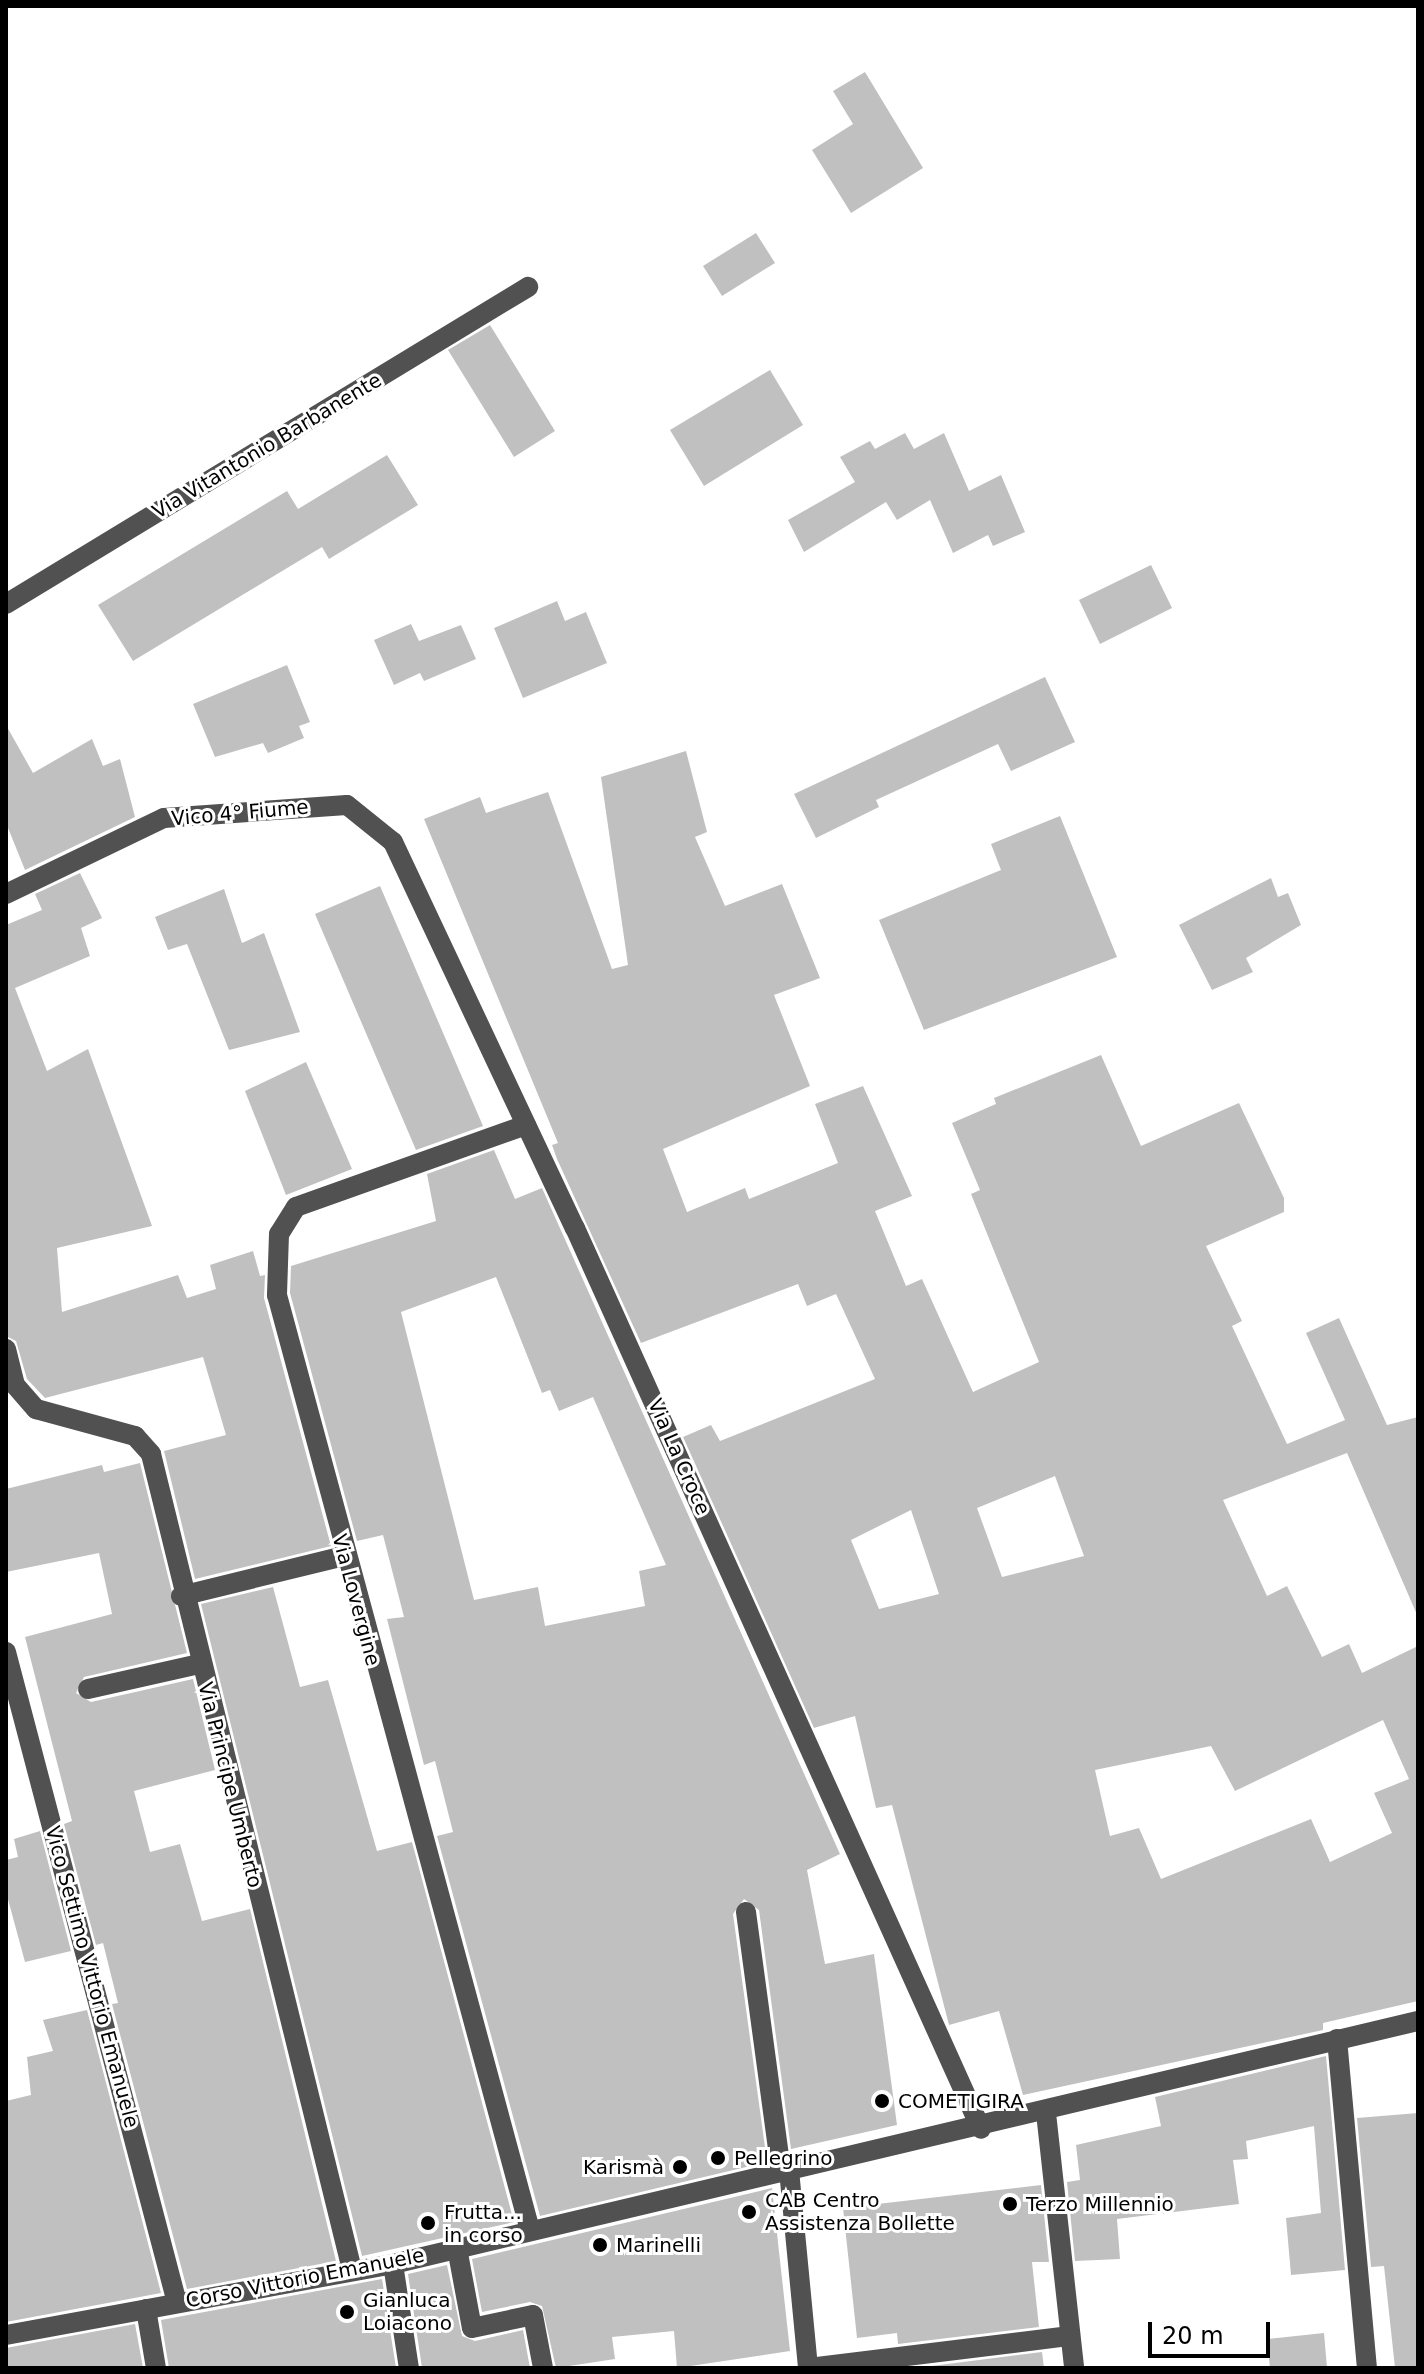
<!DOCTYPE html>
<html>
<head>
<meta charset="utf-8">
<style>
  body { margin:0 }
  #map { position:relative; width:1424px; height:2374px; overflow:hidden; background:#fff; font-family:"DejaVu Sans",sans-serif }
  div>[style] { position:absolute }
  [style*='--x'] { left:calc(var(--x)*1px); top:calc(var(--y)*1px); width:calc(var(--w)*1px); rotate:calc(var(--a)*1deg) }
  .building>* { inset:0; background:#c0c0c0 }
  .minor>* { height:20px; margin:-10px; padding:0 10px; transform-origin:10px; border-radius:10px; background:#515151 }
  .dots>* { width:22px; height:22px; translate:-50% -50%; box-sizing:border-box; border:4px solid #fff; border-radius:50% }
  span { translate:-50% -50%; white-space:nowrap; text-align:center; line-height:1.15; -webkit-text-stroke:6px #fff; paint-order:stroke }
  .street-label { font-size:20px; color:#000 }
  .poi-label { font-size:20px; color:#000 }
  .left { translate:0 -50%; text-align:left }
  .right { translate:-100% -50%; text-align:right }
  .frame { position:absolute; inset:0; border:8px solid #000; pointer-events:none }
  .scale { position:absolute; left:1148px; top:2322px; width:122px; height:36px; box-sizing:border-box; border:4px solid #000; border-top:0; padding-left:10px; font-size:24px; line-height:28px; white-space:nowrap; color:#000; -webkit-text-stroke:6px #fff; paint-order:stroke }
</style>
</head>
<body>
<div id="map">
  <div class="building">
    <i style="clip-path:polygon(865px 72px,923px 168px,851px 213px,812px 150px,853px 124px,833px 91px)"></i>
    <i style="clip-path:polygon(756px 233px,775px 263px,722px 296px,703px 266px)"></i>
    <i style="clip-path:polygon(490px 325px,555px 431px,514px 457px,448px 350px)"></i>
    <i style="clip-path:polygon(770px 370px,803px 425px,704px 486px,670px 430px)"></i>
    <i style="clip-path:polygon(905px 433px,914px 449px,944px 433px,969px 491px,1001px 475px,1025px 532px,993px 546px,988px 535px,953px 553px,930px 500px,897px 520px,886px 502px,804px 552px,788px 520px,855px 482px,840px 457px,870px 441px,875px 449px)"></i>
    <i style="clip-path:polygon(387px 455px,418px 505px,329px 559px,322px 547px,133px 661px,98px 605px,287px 491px,298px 509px)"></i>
    <i style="clip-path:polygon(1151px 565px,1172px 608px,1100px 644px,1079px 600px)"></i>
    <i style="clip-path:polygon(557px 601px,565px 621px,586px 612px,607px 663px,523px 698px,494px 628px)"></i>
    <i style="clip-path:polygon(411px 624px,419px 641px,461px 625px,476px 659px,424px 681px,420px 673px,394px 685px,374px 640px)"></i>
    <i style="clip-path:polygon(287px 665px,310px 722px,299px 726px,304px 738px,268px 753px,263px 743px,215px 757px,193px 704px)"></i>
    <i style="clip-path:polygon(1045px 677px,1075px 742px,1011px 771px,998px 744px,876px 800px,879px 807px,816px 838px,794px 794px)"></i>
    <i style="clip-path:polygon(6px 725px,33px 773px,92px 739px,103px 766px,120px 759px,135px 817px,25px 870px,6px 823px)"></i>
    <i style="clip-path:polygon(evenodd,686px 751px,707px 832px,695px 837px,725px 906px,782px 884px,820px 978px,774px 995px,810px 1086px,663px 1149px,687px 1212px,745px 1188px,749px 1199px,838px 1163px,815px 1104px,863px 1086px,912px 1196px,875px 1211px,906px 1286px,922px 1279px,973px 1392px,1039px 1362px,971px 1194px,980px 1190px,952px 1123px,996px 1104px,994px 1098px,1101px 1055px,1141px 1146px,1239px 1103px,1284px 1198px,1284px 1212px,1206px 1246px,1242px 1321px,1232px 1326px,1287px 1444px,1345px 1420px,1306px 1333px,1339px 1318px,1387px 1425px,1418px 1417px,1418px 1617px,1347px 1453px,1223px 1500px,1267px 1596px,1287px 1586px,1322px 1657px,1349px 1644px,1362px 1673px,1418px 1646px,1418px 2001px,1323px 2023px,1323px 2030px,1023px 2095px,999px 2011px,949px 2025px,892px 1805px,876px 1808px,855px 1716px,814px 1728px,683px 1437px,711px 1425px,720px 1441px,875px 1379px,836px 1294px,807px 1306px,798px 1284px,641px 1343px,557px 1159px,552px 1145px,558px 1143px,424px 819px,480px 797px,486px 813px,548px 792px,612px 969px,628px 965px,601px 777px,686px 751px,1055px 1476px,1084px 1556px,1002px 1577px,977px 1508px,1055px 1476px,686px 751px,911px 1510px,939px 1594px,879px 1609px,851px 1540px,911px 1510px,686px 751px,1383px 1720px,1409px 1779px,1374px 1793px,1392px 1833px,1330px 1862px,1311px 1819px,1161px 1879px,1139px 1828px,1110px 1836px,1095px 1770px,1211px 1746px,1235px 1791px,1383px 1720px)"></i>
    <i style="clip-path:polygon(1060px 816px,1117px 957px,924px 1030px,879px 920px,1001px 870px,991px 844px)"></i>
    <i style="clip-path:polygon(80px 873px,102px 918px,81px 928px,90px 956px,15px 988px,47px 1071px,88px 1049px,152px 1226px,57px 1248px,62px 1312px,178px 1275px,187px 1298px,216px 1289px,210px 1265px,253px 1251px,260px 1276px,265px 1275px,264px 1298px,331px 1546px,195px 1579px,164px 1451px,226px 1435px,203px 1357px,45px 1398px,27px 1379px,16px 1341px,6px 1336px,6px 925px,42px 910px,35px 894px)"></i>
    <i style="clip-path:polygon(1271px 878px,1278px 897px,1288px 893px,1301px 925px,1246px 958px,1253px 972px,1212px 990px,1179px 925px)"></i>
    <i style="clip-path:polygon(380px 886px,483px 1126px,416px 1150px,315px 914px)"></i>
    <i style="clip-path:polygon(224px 889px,242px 943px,264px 933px,300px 1032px,229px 1050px,187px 944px,168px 950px,155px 917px)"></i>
    <i style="clip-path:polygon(306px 1062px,352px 1169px,286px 1195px,245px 1091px)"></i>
    <i style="clip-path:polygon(evenodd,494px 1150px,515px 1199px,542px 1188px,840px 1854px,807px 1870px,825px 1964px,874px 1954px,897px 2125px,791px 2149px,759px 1910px,744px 1899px,733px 1914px,767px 2162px,540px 2216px,437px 1836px,453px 1832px,435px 1761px,424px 1765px,387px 1619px,404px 1617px,383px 1535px,357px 1541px,290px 1293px,291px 1266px,436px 1221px,427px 1174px,494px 1150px,496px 1277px,542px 1393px,550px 1390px,559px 1411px,593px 1397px,666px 1565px,639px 1571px,645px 1606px,545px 1626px,538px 1587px,474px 1600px,401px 1312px,496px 1277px)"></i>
    <i style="clip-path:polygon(140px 1463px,187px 1653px,84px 1677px,76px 1693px,91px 1702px,193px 1679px,215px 1770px,134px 1791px,150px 1852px,180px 1844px,202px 1921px,250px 1909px,336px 2261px,187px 2289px,112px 2004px,118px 2003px,103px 1943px,96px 1945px,64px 1824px,72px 1821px,25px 1637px,112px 1614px,99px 1553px,6px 1572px,6px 1489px,102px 1465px,104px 1472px)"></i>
    <i style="clip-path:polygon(273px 1587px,300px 1687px,328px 1680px,377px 1851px,412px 1842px,514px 2222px,362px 2256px,201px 1604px)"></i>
    <i style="clip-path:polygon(40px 1831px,71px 1951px,25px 1962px,6px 1892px,6px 1860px,18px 1857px,14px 1839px)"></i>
    <i style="clip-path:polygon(87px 2010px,161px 2293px,6px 2322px,6px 2101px,31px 2095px,27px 2057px,53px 2051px,43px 2020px)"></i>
    <i style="clip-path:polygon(1326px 2056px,1345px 2270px,1291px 2275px,1286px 2218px,1321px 2213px,1314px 2126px,1246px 2141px,1248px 2159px,1233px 2160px,1239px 2204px,1117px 2219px,1120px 2259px,1075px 2261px,1067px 2182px,1080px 2180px,1076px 2145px,1161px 2126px,1155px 2097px)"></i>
    <i style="clip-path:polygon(1418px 2113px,1418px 2368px,1395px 2368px,1384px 2266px,1371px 2267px,1357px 2118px)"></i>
    <i style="clip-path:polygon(1041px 2185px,1049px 2262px,1032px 2262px,1039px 2327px,898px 2344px,897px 2333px,857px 2338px,843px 2208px)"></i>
    <i style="clip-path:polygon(772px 2188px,790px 2351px,677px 2368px,674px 2331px,612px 2337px,615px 2359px,556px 2368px,542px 2306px,530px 2302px,482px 2312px,472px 2259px)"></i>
    <i style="clip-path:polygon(447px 2265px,462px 2336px,475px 2341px,523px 2330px,530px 2368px,422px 2368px,408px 2274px)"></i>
    <i style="clip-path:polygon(382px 2279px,396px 2368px,169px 2368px,161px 2320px)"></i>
    <i style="clip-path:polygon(135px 2324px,143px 2368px,6px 2368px,6px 2348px)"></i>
    <i style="clip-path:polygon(1324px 2333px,1327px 2368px,1270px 2368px,1267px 2339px)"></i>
    <i style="clip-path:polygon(1042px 2352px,1044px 2368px,916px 2368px)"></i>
  </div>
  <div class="minor">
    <i style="--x:6;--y:604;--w:611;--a:-31.27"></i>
    <i style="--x:6;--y:894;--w:175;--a:-25.7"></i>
    <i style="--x:164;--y:818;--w:183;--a:-4.1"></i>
    <i style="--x:347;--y:805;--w:59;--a:38.8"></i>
    <i style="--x:393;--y:842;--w:427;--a:64.8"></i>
    <i style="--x:575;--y:1228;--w:988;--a:65.74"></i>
    <i style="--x:526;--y:1125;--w:244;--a:160.4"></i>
    <i style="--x:296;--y:1207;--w:32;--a:122"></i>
    <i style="--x:279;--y:1234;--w:61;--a:91.9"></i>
    <i style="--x:277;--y:1295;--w:969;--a:74.86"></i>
    <i style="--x:6;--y:1349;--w:37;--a:76"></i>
    <i style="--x:15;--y:1385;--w:32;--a:49"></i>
    <i style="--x:36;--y:1409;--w:103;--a:15.3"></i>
    <i style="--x:135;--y:1436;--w:24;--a:48"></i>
    <i style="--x:151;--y:1454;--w:840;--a:76.16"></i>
    <i style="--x:181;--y:1596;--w:168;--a:-13.8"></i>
    <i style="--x:6;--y:1652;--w:673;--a:75.28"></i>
    <i style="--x:88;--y:1689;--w:114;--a:-12.7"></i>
    <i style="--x:746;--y:1912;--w:262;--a:82.3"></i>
    <i style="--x:1337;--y:2039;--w:330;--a:84.8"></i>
    <i style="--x:1046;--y:2113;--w:257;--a:83.7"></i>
    <i style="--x:789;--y:2170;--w:199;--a:84.5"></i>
    <i style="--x:457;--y:2248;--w:81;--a:79.4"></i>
    <i style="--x:472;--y:2328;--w:62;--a:-12"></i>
    <i style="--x:533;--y:2315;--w:54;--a:79.3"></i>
    <i style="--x:393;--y:2264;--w:105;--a:81.3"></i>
    <i style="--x:146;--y:2309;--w:60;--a:80.4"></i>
    <i style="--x:6;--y:2335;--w:393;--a:-10.4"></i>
    <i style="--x:393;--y:2264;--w:1053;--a:-13.34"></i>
    <i style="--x:809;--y:2368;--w:263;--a:-7"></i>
  </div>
  <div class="dots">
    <i style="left:882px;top:2101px;background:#000"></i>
    <i style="left:718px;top:2158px;background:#000"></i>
    <i style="left:680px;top:2167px;background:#000"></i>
    <i style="left:1010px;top:2204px;background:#000"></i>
    <i style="left:749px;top:2212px;background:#000"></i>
    <i style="left:428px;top:2223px;background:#000"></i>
    <i style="left:600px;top:2245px;background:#000"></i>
    <i style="left:347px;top:2312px;background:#000"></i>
  </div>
  <div class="street-label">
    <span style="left:267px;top:446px;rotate:-31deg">Via Vitantonio Barbanente</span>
    <span style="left:240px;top:813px;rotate:-5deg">Vico 4° Fiume</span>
    <span style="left:679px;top:1457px;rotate:66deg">Via La Croce</span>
    <span style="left:356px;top:1600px;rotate:75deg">Via Lovergine</span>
    <span style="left:230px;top:1785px;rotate:76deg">Via Principe Umberto</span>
    <span style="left:92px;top:1977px;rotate:75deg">Vico Settimo Vittorio Emanuele</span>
    <span style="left:305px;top:2278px;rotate:-11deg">Corso Vittorio Emanuele</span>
  </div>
  <div class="poi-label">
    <span class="left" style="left:898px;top:2101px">COMETIGIRA</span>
    <span class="left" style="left:734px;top:2158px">Pellegrino</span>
    <span class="right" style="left:664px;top:2167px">Karismà</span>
    <span class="left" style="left:765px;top:2212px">CAB Centro<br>Assistenza Bollette</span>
    <span class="left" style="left:1026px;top:2204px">Terzo Millennio</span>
    <span class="left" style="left:444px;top:2224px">Frutta...<br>in corso</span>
    <span class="left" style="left:616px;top:2245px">Marinelli</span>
    <span class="left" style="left:363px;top:2312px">Gianluca<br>Loiacono</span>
  </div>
  <div class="frame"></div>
  <div class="scale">20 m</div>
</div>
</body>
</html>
